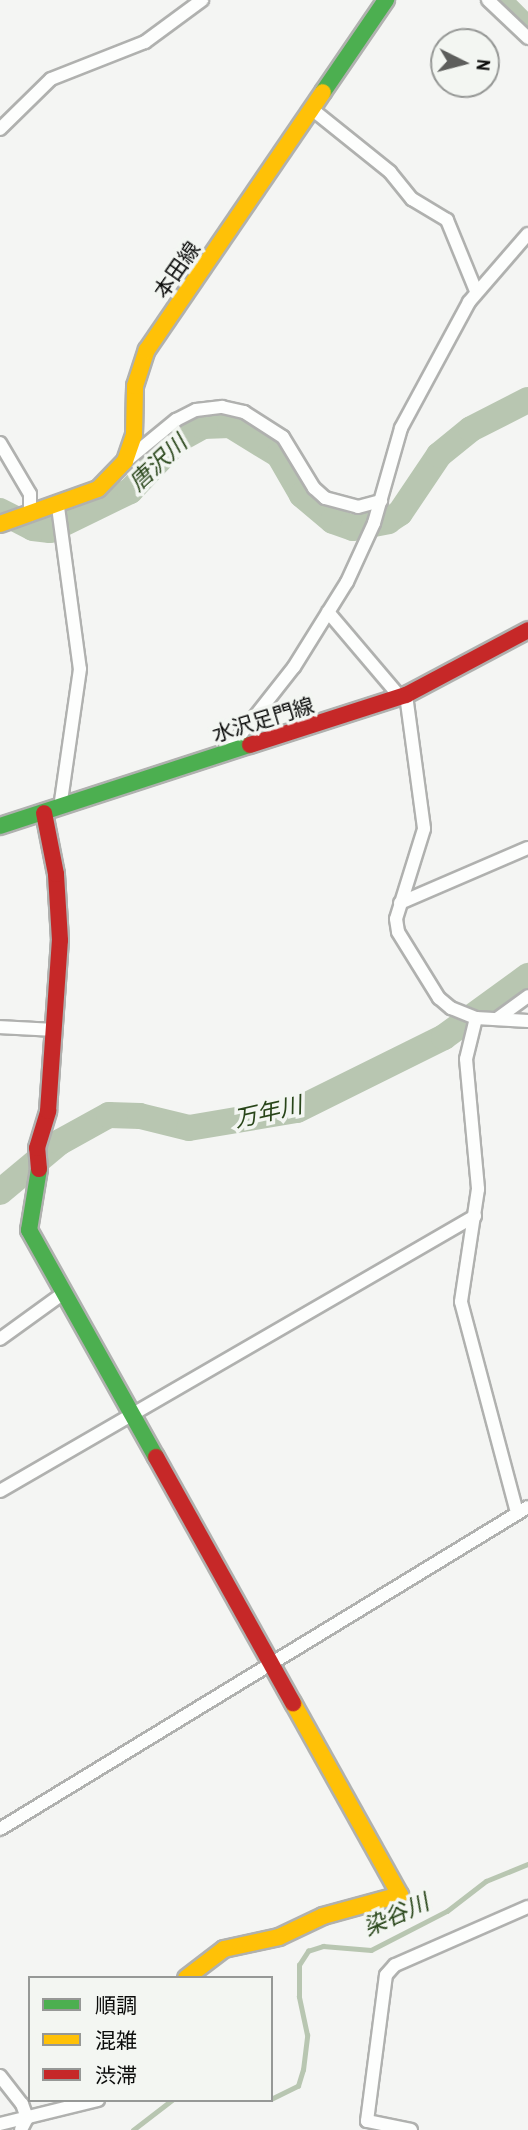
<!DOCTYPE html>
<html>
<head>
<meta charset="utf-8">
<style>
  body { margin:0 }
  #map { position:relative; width:528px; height:2130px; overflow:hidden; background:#f4f5f3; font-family:"Archivo Narrow","Noto Sans JP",sans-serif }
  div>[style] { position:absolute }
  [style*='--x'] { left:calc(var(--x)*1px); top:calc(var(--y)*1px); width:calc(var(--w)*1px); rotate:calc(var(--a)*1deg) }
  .stream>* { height:4.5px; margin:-2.25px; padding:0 2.25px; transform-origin:2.25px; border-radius:2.25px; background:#b8c6b1 }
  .canal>* { height:16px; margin:-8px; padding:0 8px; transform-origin:8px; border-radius:8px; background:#b8c6b1 }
  .river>* { height:26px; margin:-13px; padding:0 13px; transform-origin:13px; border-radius:13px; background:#b8c6b1 }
  .roads { filter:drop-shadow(2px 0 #b0b1af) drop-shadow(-2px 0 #b0b1af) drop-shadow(0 2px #b0b1af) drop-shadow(0 -2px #b0b1af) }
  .street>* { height:12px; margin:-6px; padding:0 6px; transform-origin:6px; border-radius:6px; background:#fdfefd }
  .fast>* { height:16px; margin:-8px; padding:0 8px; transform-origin:8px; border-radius:8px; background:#4caf50 }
  .slow>* { height:16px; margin:-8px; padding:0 8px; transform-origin:8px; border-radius:8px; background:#ffc107 }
  .jam>* { height:16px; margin:-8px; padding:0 8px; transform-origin:8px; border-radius:8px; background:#c62828 }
  span { translate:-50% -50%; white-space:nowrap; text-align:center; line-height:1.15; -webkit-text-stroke:7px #f3f6f2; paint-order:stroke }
  .street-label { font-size:21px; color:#0b0c0b }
  .water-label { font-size:23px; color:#284519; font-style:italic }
  .legend { position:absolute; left:28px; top:1976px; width:245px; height:126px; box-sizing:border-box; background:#f3f6f2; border:2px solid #969896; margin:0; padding:9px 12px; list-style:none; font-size:21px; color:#0b0c0b }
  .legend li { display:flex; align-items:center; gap:14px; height:35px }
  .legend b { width:35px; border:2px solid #969896 }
  .north { position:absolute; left:430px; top:28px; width:70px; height:70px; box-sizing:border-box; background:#f3f6f2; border:2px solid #969896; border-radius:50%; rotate:96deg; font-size:19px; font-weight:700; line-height:28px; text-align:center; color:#0b0c0b }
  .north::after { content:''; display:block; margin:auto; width:24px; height:32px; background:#5d5e5c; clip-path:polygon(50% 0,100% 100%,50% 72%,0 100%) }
</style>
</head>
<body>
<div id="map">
  <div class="stream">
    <i style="--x:271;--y:2099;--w:30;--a:-26"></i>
    <i style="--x:298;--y:2086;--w:17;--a:-73"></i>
    <i style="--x:303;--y:2070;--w:35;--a:-83"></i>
    <i style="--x:307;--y:2035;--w:39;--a:-102"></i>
    <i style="--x:299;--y:1997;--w:32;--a:-90"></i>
    <i style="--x:299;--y:1965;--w:17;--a:-57"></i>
    <i style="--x:308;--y:1951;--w:16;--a:-18"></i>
    <i style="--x:323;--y:1946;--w:48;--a:4.8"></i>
    <i style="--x:371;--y:1950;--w:85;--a:-27.2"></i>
    <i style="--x:447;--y:1911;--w:49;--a:-37.6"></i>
    <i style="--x:486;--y:1881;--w:45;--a:-22"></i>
    <i style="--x:133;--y:2130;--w:49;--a:-37.6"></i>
  </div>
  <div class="canal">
    <i style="--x:505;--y:0;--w:33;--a:45"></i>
  </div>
  <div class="river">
    <i style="--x:0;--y:511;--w:37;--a:27"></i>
    <i style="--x:33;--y:528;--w:17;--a:7"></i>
    <i style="--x:50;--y:530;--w:89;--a:-26"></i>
    <i style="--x:130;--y:491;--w:70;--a:-46.7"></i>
    <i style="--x:178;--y:440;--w:29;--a:-29"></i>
    <i style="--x:203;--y:426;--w:27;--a:-2"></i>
    <i style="--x:230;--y:425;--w:57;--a:31.5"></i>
    <i style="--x:279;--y:455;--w:46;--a:60.1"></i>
    <i style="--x:302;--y:495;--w:40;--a:40"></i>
    <i style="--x:333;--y:521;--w:21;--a:19"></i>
    <i style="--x:353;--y:528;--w:36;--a:-11"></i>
    <i style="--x:388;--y:521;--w:14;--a:-34"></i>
    <i style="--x:400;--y:513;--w:70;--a:-56.1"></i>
    <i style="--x:439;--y:455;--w:41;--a:-39.1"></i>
    <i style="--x:471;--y:429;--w:64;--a:-27"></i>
    <i style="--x:0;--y:1192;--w:78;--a:-39.8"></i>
    <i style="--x:60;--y:1142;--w:56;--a:-28.9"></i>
    <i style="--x:109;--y:1115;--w:31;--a:2"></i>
    <i style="--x:140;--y:1116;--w:50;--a:13.8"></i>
    <i style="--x:189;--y:1128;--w:109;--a:-9.5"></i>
    <i style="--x:297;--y:1110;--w:164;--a:-26.4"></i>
    <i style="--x:444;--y:1037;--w:104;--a:-36"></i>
  </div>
  <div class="roads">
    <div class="street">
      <i style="--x:488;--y:0;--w:55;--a:43.5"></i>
      <i style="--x:313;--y:110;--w:99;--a:38.8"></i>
      <i style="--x:390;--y:172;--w:35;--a:51"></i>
      <i style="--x:412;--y:199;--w:41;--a:31"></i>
      <i style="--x:447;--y:220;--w:77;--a:67.8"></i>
      <i style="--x:0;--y:129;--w:71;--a:-44.4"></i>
      <i style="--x:51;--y:79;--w:101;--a:-21.5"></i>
      <i style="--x:145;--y:42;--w:71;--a:-36.4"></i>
      <i style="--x:0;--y:443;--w:59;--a:59.5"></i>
      <i style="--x:30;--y:494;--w:21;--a:90"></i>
      <i style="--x:126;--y:461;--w:65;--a:-39.4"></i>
      <i style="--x:176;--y:420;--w:22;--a:-27"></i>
      <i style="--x:196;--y:410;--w:26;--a:-7"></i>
      <i style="--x:222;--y:407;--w:23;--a:13"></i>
      <i style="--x:244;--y:412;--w:46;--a:32.7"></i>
      <i style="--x:283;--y:437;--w:60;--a:58.7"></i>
      <i style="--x:314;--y:488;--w:15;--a:42"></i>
      <i style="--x:325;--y:498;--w:34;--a:15"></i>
      <i style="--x:358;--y:507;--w:24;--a:-15"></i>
      <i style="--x:58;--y:507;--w:163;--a:82.3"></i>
      <i style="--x:80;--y:669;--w:139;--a:98.2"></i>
      <i style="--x:328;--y:612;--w:111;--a:49.7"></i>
      <i style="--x:406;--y:695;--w:135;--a:82.3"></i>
      <i style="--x:424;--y:829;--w:94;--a:107.3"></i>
      <i style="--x:396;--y:919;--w:13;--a:81"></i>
      <i style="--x:398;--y:932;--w:78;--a:58.2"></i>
      <i style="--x:439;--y:998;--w:16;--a:40"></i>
      <i style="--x:451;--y:1008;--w:27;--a:22"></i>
      <i style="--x:476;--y:1018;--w:52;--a:3.3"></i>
      <i style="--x:227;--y:752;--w:108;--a:-51.8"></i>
      <i style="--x:294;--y:667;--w:100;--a:-58.1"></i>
      <i style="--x:347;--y:582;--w:65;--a:-65.4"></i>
      <i style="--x:374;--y:523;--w:99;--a:-74.1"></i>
      <i style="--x:401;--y:428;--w:143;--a:-61.6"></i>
      <i style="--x:469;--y:302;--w:90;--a:-49.1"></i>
      <i style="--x:400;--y:903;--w:139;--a:-23.3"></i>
      <i style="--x:476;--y:1018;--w:42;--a:103.7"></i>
      <i style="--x:466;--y:1059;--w:131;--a:84.7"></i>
      <i style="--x:478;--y:1189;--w:114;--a:98.6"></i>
      <i style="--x:461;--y:1302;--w:217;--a:75.1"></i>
      <i style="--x:498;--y:1018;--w:37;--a:-36"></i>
      <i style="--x:0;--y:1027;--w:54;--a:3.2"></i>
      <i style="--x:0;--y:1339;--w:80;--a:-35.9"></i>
      <i style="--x:0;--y:1491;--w:549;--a:-30.07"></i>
      <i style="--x:0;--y:1829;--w:618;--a:-31.38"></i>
      <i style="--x:0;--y:2076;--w:36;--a:52"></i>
      <i style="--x:22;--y:2104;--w:15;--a:70"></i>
      <i style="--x:27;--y:2118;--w:13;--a:117"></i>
      <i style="--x:0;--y:2124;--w:101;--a:-13.8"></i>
      <i style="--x:411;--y:2130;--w:45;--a:-168.4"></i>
      <i style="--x:367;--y:2121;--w:147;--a:-82.6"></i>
      <i style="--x:386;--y:1975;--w:13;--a:-48"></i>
      <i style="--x:395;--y:1965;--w:145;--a:-23.6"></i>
    </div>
    <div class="fast">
      <i style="--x:323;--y:92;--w:112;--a:-55.6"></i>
      <i style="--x:0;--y:826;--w:263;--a:-18"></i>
      <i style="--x:39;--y:1169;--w:62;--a:99.3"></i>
      <i style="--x:29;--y:1230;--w:260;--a:60.8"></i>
    </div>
    <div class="slow">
      <i style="--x:0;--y:524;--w:104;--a:-19.7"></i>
      <i style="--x:98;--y:489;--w:39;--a:-46"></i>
      <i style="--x:125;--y:461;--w:28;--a:-71"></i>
      <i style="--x:134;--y:435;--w:49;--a:-88.8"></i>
      <i style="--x:135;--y:386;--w:38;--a:-72"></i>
      <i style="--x:147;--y:350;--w:312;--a:-55.7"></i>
      <i style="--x:186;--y:1978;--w:48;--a:-37.3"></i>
      <i style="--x:224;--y:1949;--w:56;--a:-12.3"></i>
      <i style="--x:279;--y:1937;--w:49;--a:-25.5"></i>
      <i style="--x:323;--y:1916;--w:80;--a:-15.3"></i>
      <i style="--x:400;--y:1895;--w:220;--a:-119.1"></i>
    </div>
    <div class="jam">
      <i style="--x:250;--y:745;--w:164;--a:-17.8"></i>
      <i style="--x:406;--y:695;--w:138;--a:-28"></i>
      <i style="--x:39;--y:1169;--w:21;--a:-95"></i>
      <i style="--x:37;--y:1148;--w:39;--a:-73"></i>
      <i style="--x:48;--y:1111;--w:171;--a:-86"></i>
      <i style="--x:60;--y:940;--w:66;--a:-93.5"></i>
      <i style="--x:56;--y:874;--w:62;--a:-101.1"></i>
      <i style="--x:156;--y:1457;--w:282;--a:60.9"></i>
    </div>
  </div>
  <div class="street-label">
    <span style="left:177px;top:270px;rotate:-55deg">本田線</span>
    <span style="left:263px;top:720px;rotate:-17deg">水沢足門線</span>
  </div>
  <div class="water-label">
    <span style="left:158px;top:463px;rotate:-43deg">唐沢川</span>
    <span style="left:268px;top:1112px;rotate:-13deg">万年川</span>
    <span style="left:396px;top:1915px;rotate:-24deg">染谷川</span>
  </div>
  <ul class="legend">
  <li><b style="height:9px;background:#4caf50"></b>順調</li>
  <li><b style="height:9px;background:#ffc107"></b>混雑</li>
  <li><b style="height:9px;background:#c62828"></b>渋滞</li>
  </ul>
  <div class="north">N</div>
</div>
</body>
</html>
